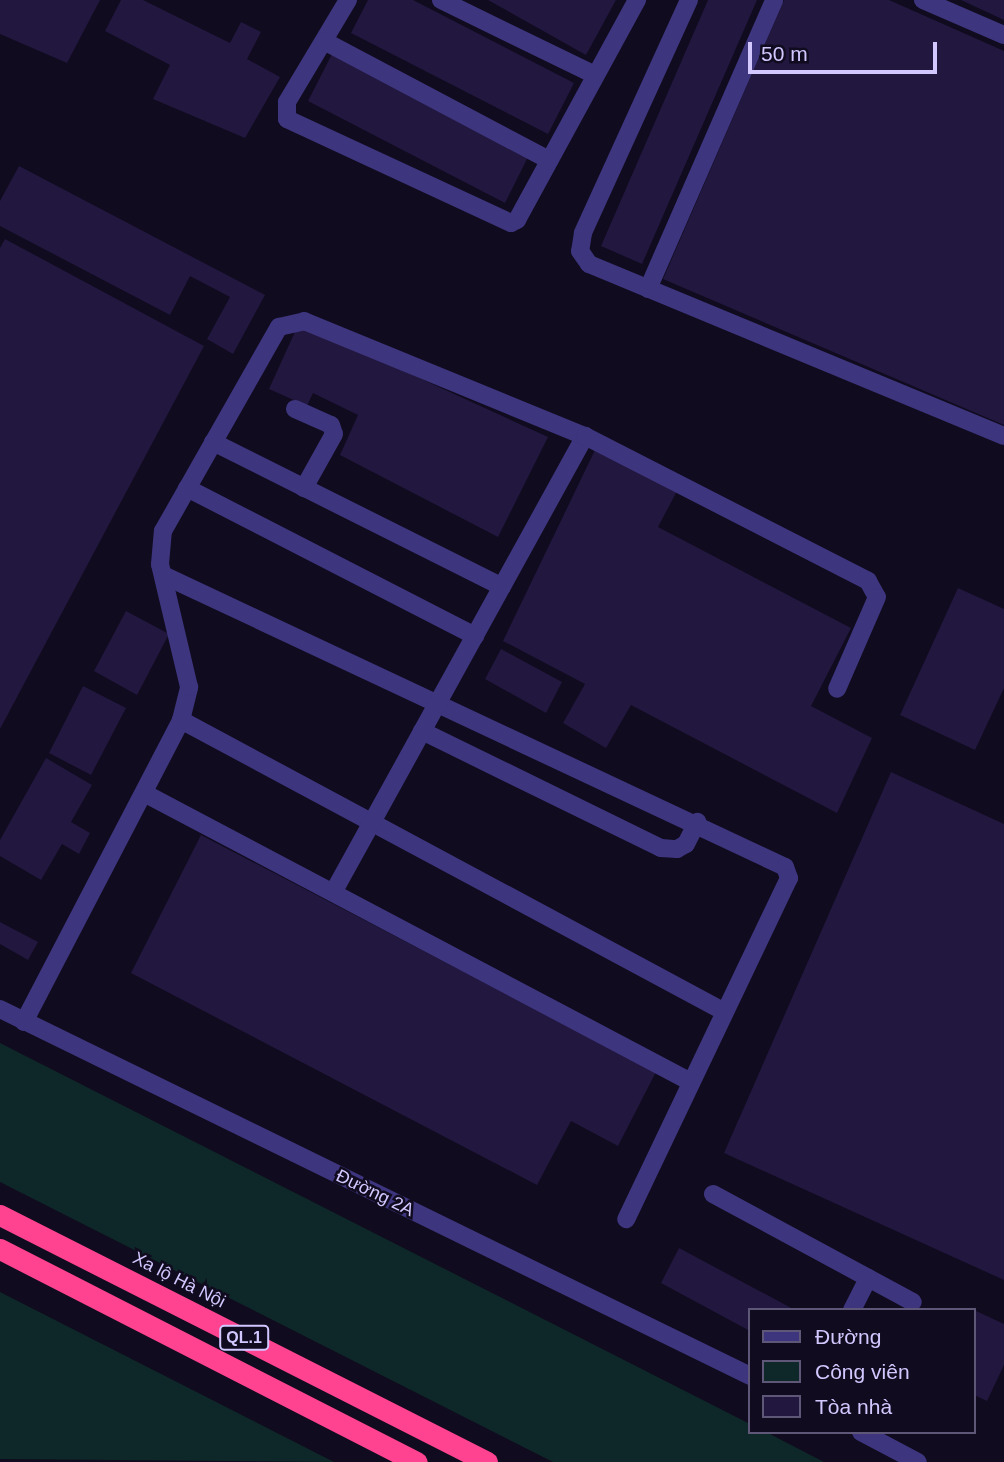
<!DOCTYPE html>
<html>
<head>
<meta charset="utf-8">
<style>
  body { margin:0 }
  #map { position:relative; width:1004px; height:1462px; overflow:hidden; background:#100b1e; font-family:Helvetica,sans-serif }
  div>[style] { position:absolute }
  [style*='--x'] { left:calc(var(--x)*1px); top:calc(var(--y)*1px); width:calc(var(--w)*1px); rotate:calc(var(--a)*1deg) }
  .green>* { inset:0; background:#0e2728 }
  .building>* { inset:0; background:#22173f }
  .minor>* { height:18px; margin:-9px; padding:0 9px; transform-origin:9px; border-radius:9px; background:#3d357e }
  .highway>* { height:21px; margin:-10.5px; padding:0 10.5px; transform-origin:10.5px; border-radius:10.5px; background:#ff4390 }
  span { translate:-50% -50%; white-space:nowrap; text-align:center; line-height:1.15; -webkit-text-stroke:5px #100b1e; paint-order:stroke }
  .shield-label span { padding:2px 5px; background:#100b1e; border:2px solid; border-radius:5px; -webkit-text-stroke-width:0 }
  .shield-label { font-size:16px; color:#d2c8ff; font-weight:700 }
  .street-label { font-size:18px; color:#d2c8ff }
  .legend { position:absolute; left:748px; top:1308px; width:228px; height:126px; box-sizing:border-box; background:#100b1e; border:2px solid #5e5778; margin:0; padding:9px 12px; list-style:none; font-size:21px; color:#d2c8ff }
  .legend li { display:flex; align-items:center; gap:14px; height:35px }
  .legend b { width:35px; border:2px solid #5e5778 }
  .scale { position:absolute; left:748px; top:42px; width:189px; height:32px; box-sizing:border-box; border:4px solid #d2c8ff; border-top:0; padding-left:9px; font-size:21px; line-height:24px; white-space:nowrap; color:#d2c8ff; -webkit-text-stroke:5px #100b1e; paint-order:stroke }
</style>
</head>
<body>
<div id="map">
  <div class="green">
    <i style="clip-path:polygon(0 1043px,750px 1424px,750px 1432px,766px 1432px,824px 1462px,553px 1462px,0 1182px)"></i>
    <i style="clip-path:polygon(0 1292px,334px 1462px,0 1459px)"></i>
  </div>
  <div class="building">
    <i style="clip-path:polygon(0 0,100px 0,67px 63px,0 34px)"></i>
    <i style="clip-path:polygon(121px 0,143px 0,230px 43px,241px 22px,261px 32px,247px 59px,280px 77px,245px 138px,153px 99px,170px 65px,105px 31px)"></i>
    <i style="clip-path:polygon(368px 0,413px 0,574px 83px,548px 134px,351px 33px)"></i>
    <i style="clip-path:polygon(488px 0,616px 0,586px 55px)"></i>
    <i style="clip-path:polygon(708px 0,757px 0,642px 264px,601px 246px)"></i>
    <i style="clip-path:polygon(784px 0,889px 0,1004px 51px,1004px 425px,663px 279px)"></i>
    <i style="clip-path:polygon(961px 0,1004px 0,1004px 20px)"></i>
    <i style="clip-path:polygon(332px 54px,528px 157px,505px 203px,308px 101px)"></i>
    <i style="clip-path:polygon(19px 166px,265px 295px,233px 354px,207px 339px,230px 297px,190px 276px,170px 315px,0 226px,0 201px)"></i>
    <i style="clip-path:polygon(5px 239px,204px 346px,0 729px,0 248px)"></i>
    <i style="clip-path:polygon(299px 323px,548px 437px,498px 537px,340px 455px,358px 415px,313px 393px,307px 406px,269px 389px)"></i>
    <i style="clip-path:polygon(595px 450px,677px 491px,658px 527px,851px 628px,811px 706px,872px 738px,837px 813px,631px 705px,606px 748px,563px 723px,585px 684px,503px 641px)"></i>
    <i style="clip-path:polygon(958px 588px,1004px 609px,1004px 688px,975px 750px,900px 715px)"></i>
    <i style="clip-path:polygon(126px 611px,169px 634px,137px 695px,94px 671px)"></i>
    <i style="clip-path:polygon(501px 649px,562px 682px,546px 713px,485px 679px)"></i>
    <i style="clip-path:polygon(83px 686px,126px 708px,91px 775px,49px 753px)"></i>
    <i style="clip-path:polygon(46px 758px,92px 785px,71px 822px,90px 833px,79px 854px,62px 844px,41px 880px,0 856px,0 840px)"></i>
    <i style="clip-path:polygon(891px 772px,1004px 824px,1004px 1280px,724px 1153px)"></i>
    <i style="clip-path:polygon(201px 835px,656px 1072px,618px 1146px,571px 1121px,537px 1185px,131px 973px)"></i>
    <i style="clip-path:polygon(0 922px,38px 942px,28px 960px,0 944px)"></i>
    <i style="clip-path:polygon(679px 1248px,795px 1310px,750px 1310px,750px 1331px,661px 1283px)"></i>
    <i style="clip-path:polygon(974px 1310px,1004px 1324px,1004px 1365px,987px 1401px,974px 1395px)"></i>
  </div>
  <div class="minor">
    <i style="--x:348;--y:0;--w:119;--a:120.9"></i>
    <i style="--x:287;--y:102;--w:17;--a:90"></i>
    <i style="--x:287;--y:119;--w:247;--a:24.9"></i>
    <i style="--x:511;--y:223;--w:7;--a:-27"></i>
    <i style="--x:517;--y:220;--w:251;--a:-61.4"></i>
    <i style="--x:441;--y:0;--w:171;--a:26"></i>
    <i style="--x:689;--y:0;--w:256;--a:114.5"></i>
    <i style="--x:583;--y:233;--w:18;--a:99"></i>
    <i style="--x:580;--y:251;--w:16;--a:55"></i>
    <i style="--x:589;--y:264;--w:449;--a:22.5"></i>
    <i style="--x:923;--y:0;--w:88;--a:23.4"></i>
    <i style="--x:324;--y:41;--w:255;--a:27.9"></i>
    <i style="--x:648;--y:289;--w:315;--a:-66.4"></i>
    <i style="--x:295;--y:409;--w:39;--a:24"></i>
    <i style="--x:331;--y:425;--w:9;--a:72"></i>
    <i style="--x:334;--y:434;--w:62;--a:119.1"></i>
    <i style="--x:213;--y:442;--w:323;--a:26.6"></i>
    <i style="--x:187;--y:488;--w:324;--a:27.2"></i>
    <i style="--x:163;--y:575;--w:687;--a:25.15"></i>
    <i style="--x:785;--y:867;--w:12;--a:70"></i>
    <i style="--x:789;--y:878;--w:378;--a:115.5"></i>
    <i style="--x:181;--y:720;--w:617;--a:28.23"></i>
    <i style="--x:422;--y:731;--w:266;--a:26.1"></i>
    <i style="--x:661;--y:848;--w:16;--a:4"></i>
    <i style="--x:677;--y:849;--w:10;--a:-29"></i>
    <i style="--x:686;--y:844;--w:25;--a:-63"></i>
    <i style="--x:144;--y:793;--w:619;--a:27.85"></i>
    <i style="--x:334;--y:891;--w:520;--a:-61.12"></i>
    <i style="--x:0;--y:1009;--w:835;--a:26.07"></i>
    <i style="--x:24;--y:1022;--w:340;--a:-62.5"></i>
    <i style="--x:181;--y:720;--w:34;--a:-76"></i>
    <i style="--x:189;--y:687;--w:126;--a:-103.3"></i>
    <i style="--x:160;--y:564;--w:33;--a:-85"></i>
    <i style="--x:163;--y:531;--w:235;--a:-60.4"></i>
    <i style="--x:279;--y:327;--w:26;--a:-13"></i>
    <i style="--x:304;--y:321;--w:304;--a:22.3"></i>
    <i style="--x:585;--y:436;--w:318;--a:27.1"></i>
    <i style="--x:868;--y:581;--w:18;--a:61"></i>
    <i style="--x:877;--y:597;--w:100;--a:113.5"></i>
    <i style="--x:713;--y:1194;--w:227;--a:28.4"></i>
    <i style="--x:852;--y:1310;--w:36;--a:-63"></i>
    <i style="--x:861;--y:1432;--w:64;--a:27.8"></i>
  </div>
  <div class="highway">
    <i style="--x:0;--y:1215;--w:546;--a:26.89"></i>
    <i style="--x:0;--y:1249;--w:468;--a:27.1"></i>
  </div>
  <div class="shield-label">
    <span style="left:244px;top:1338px">QL.1</span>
  </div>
  <div class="street-label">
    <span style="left:375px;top:1193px;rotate:26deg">Đường 2A</span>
    <span style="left:179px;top:1280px;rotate:27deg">Xa lộ Hà Nội</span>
  </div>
  <ul class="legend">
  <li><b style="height:9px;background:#3d357e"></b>Đường</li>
  <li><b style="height:19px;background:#0e2728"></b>Công viên</li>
  <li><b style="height:19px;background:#22173f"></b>Tòa nhà</li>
  </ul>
  <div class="scale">50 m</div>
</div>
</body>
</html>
